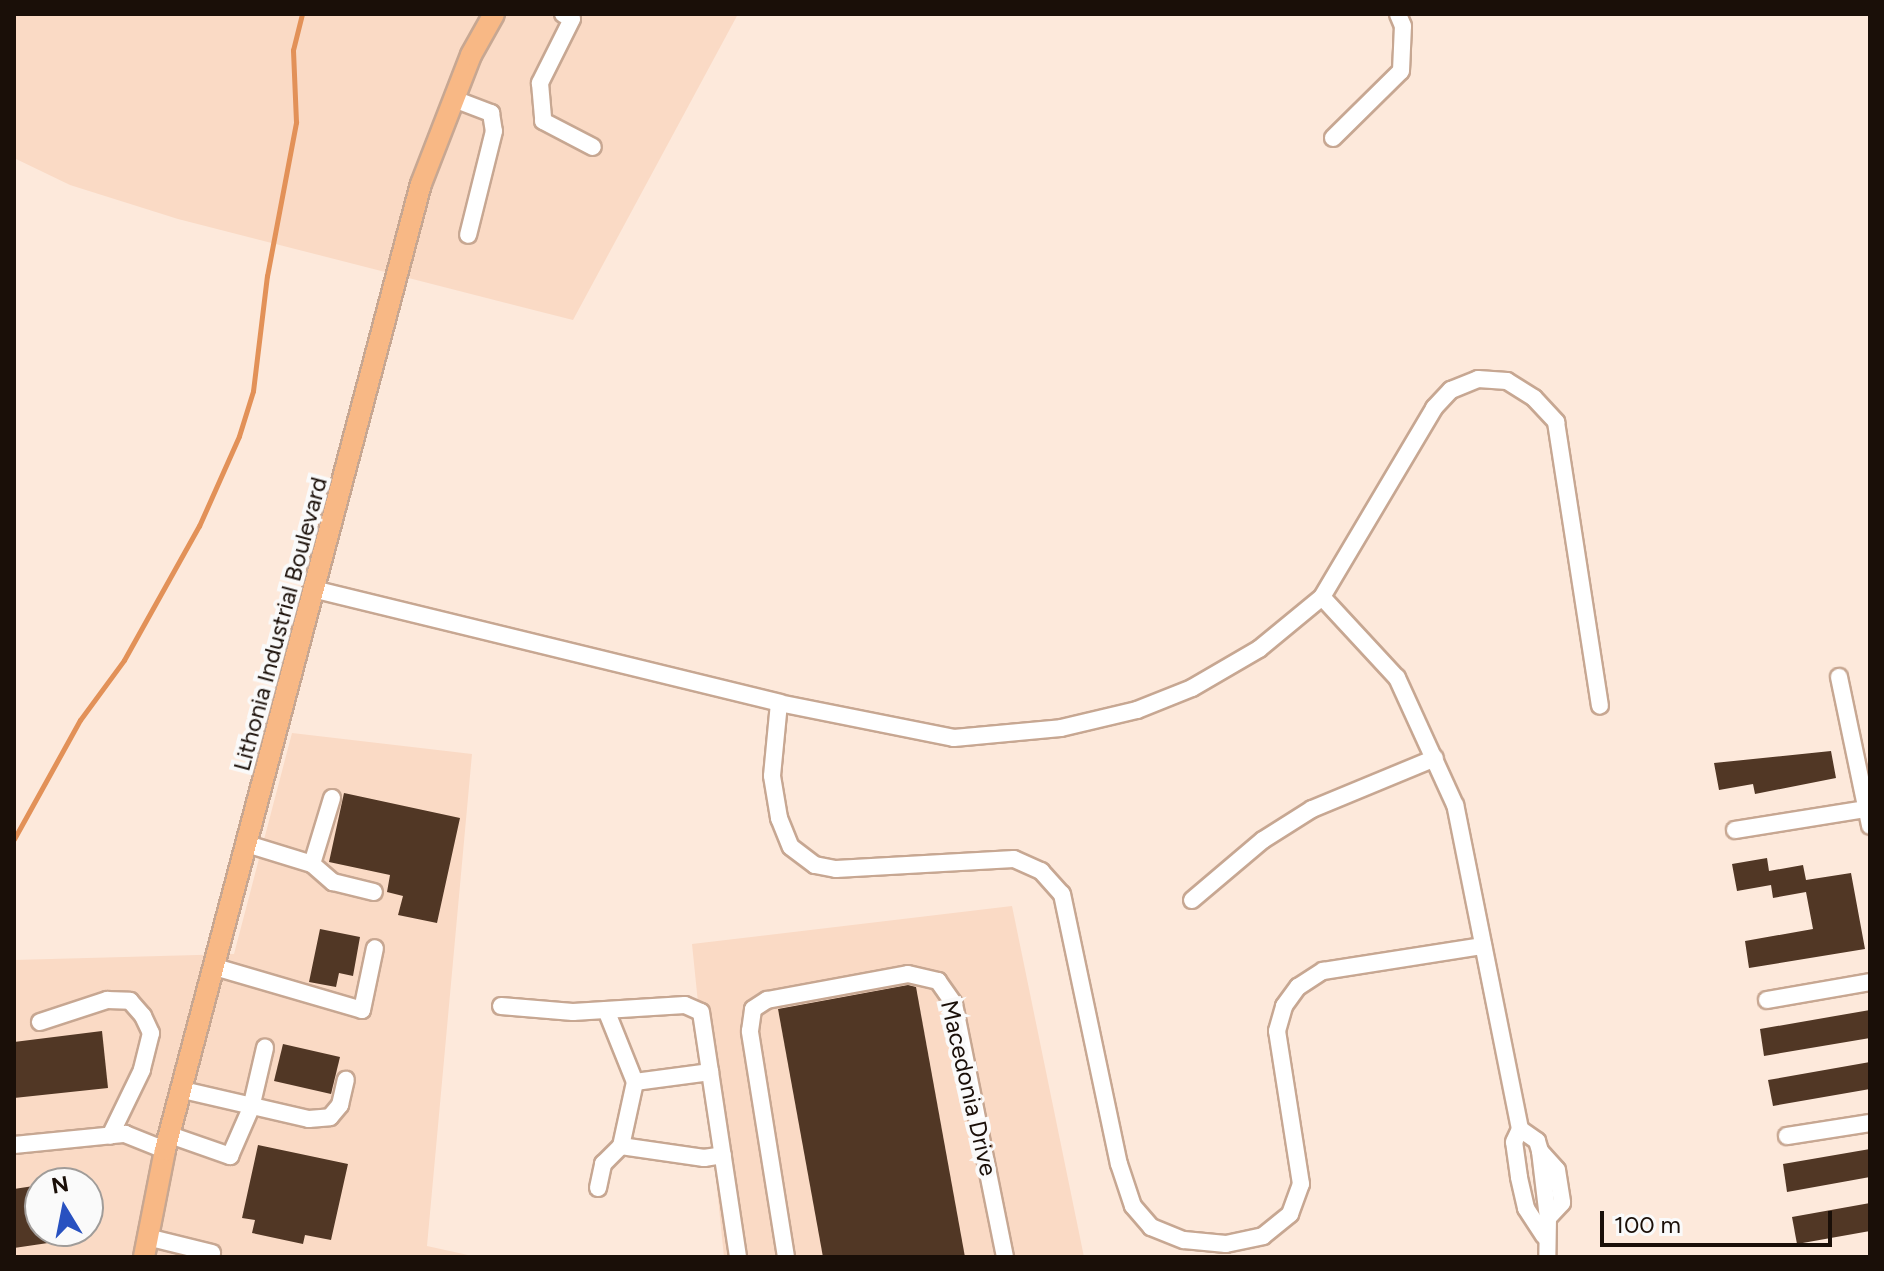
<!DOCTYPE html>
<html>
<head>
<meta charset="utf-8">
<style>
  body { margin:0 }
  #map { position:relative; width:1884px; height:1271px; overflow:hidden; background:#fde9db; font-family:Figtree,sans-serif }
  div>[style] { position:absolute }
  [style*='--x'] { left:calc(var(--x)*1px); top:calc(var(--y)*1px); width:calc(var(--w)*1px); rotate:calc(var(--a)*1deg) }
  .built>* { inset:0; background:#fadac5 }
  .stream>* { height:5px; margin:-2.5px; padding:0 2.5px; transform-origin:2.5px; border-radius:2.5px; background:#e29158 }
  .building>* { inset:0; background:#513725 }
  .roads { filter:drop-shadow(2px 0 #c7a792) drop-shadow(-2px 0 #c7a792) drop-shadow(0 2px #c7a792) drop-shadow(0 -2px #c7a792) }
  .minor>* { height:16px; margin:-8px; padding:0 8px; transform-origin:8px; border-radius:8px; background:#fff }
  .major>* { height:20px; margin:-10px; padding:0 10px; transform-origin:10px; border-radius:10px; background:#f8b885 }
  span { translate:-50% -50%; white-space:nowrap; text-align:center; line-height:1.15; -webkit-text-stroke:8px #fafafa; paint-order:stroke }
  .street-label { font-size:24px; color:#1a0f08 }
  .frame { position:absolute; inset:0; border:16px solid #1a0f08; pointer-events:none }
  .north { position:absolute; left:24px; top:1167px; width:80px; height:80px; box-sizing:border-box; background:#fafafa; border:2px solid #a09c99; border-radius:50%; rotate:350deg; font-size:22px; font-weight:700; line-height:32px; text-align:center; color:#1a0f08 }
  .north::after { content:''; display:block; margin:auto; width:28px; height:36px; background:#2851c0; clip-path:polygon(50% 0,100% 100%,50% 72%,0 100%) }
  .scale { position:absolute; left:1600px; top:1211px; width:232px; height:36px; box-sizing:border-box; border:4px solid #1a0f08; border-top:0; padding-left:10px; font-size:24px; line-height:28px; white-space:nowrap; color:#1a0f08; -webkit-text-stroke:6px #fafafa; paint-order:stroke }
</style>
</head>
<body>
<div id="map">
  <div class="built">
    <i style="clip-path:polygon(14px 14px,738px 14px,573px 320px,178px 219px,70px 185px,14px 158px)"></i>
    <i style="clip-path:polygon(evenodd,292px 733px,472px 754px,427px 1246px,477px 1257px,14px 1257px,14px 960px,234px 954px,292px 733px,40px 1183px,88px 1183px,88px 1231px,40px 1231px,40px 1183px)"></i>
    <i style="clip-path:polygon(1012px 906px,1084px 1257px,724px 1257px,692px 944px)"></i>
  </div>
  <div class="stream">
    <i style="--x:14;--y:839;--w:136;--a:-61"></i>
    <i style="--x:80;--y:720;--w:74;--a:-53.7"></i>
    <i style="--x:124;--y:660;--w:154;--a:-60.8"></i>
    <i style="--x:199;--y:526;--w:98;--a:-66"></i>
    <i style="--x:239;--y:436;--w:47;--a:-72.7"></i>
    <i style="--x:253;--y:391;--w:116;--a:-83.1"></i>
    <i style="--x:267;--y:276;--w:157;--a:-79.3"></i>
    <i style="--x:296;--y:122;--w:72;--a:-92.4"></i>
    <i style="--x:293;--y:50;--w:37;--a:-76"></i>
  </div>
  <div class="building">
    <i style="clip-path:polygon(1831px 751px,1836px 778px,1755px 794px,1753px 784px,1719px 790px,1714px 763px)"></i>
    <i style="clip-path:polygon(344px 793px,460px 818px,437px 923px,398px 915px,403px 896px,387px 892px,390px 875px,329px 862px)"></i>
    <i style="clip-path:polygon(1767px 858px,1769px 871px,1803px 865px,1806px 880px,1851px 873px,1865px 949px,1749px 968px,1745px 941px,1813px 929px,1806px 892px,1773px 898px,1771px 885px,1737px 891px,1732px 864px)"></i>
    <i style="clip-path:polygon(320px 929px,360px 937px,353px 976px,339px 973px,336px 987px,309px 982px)"></i>
    <i style="clip-path:polygon(908px 985px,916px 987px,965px 1257px,823px 1257px,778px 1009px)"></i>
    <i style="clip-path:polygon(1870px 1010px,1870px 1038px,1764px 1056px,1760px 1029px)"></i>
    <i style="clip-path:polygon(102px 1031px,108px 1088px,14px 1098px,14px 1042px)"></i>
    <i style="clip-path:polygon(283px 1044px,340px 1057px,331px 1094px,274px 1081px)"></i>
    <i style="clip-path:polygon(1870px 1062px,1870px 1089px,1773px 1106px,1768px 1080px)"></i>
    <i style="clip-path:polygon(258px 1145px,348px 1164px,331px 1240px,305px 1235px,303px 1244px,252px 1233px,255px 1220px,242px 1218px)"></i>
    <i style="clip-path:polygon(1870px 1149px,1870px 1177px,1787px 1192px,1783px 1164px)"></i>
    <i style="clip-path:polygon(40px 1185px,40px 1231px,82px 1231px,82px 1238px,14px 1248px,14px 1189px)"></i>
    <i style="clip-path:polygon(1870px 1203px,1870px 1231px,1797px 1244px,1792px 1217px)"></i>
  </div>
  <div class="roads">
    <div class="minor">
      <i style="--x:563;--y:14;--w:10;--a:29"></i>
      <i style="--x:572;--y:19;--w:72;--a:116.6"></i>
      <i style="--x:540;--y:83;--w:38;--a:85"></i>
      <i style="--x:543;--y:121;--w:56;--a:27.5"></i>
      <i style="--x:454;--y:99;--w:40;--a:21"></i>
      <i style="--x:491;--y:113;--w:18;--a:81"></i>
      <i style="--x:494;--y:131;--w:107;--a:104"></i>
      <i style="--x:1333;--y:138;--w:95;--a:-44.6"></i>
      <i style="--x:1401;--y:71;--w:45;--a:-87.5"></i>
      <i style="--x:1403;--y:26;--w:13;--a:-113"></i>
      <i style="--x:317;--y:590;--w:476;--a:13.7"></i>
      <i style="--x:779;--y:703;--w:178;--a:11.3"></i>
      <i style="--x:954;--y:738;--w:107;--a:-5.3"></i>
      <i style="--x:1061;--y:728;--w:78;--a:-13.3"></i>
      <i style="--x:1137;--y:710;--w:59;--a:-21.8"></i>
      <i style="--x:1192;--y:688;--w:78;--a:-30.2"></i>
      <i style="--x:1259;--y:649;--w:82;--a:-39.5"></i>
      <i style="--x:1839;--y:677;--w:152;--a:78.2"></i>
      <i style="--x:779;--y:703;--w:73;--a:95.5"></i>
      <i style="--x:772;--y:776;--w:43;--a:80.5"></i>
      <i style="--x:779;--y:818;--w:31;--a:68"></i>
      <i style="--x:791;--y:847;--w:30;--a:37"></i>
      <i style="--x:815;--y:865;--w:21;--a:11"></i>
      <i style="--x:836;--y:869;--w:178;--a:-3.2"></i>
      <i style="--x:1014;--y:859;--w:30;--a:24"></i>
      <i style="--x:1041;--y:871;--w:31;--a:48"></i>
      <i style="--x:1062;--y:894;--w:276;--a:78.1"></i>
      <i style="--x:1119;--y:1164;--w:44;--a:71.6"></i>
      <i style="--x:1133;--y:1206;--w:28;--a:49"></i>
      <i style="--x:1151;--y:1227;--w:35;--a:22"></i>
      <i style="--x:1184;--y:1240;--w:42;--a:5.4"></i>
      <i style="--x:1226;--y:1244;--w:38;--a:-12"></i>
      <i style="--x:1263;--y:1236;--w:35;--a:-39"></i>
      <i style="--x:1290;--y:1214;--w:32;--a:-70"></i>
      <i style="--x:1301;--y:1184;--w:155;--a:-98.9"></i>
      <i style="--x:1277;--y:1031;--w:26;--a:-74"></i>
      <i style="--x:1284;--y:1006;--w:24;--a:-54"></i>
      <i style="--x:1298;--y:987;--w:30;--a:-33"></i>
      <i style="--x:1323;--y:971;--w:162;--a:-8.9"></i>
      <i style="--x:1735;--y:830;--w:133;--a:-9.1"></i>
      <i style="--x:247;--y:844;--w:68;--a:17.1"></i>
      <i style="--x:312;--y:864;--w:69;--a:-73.1"></i>
      <i style="--x:312;--y:864;--w:28;--a:41"></i>
      <i style="--x:333;--y:882;--w:42;--a:13.7"></i>
      <i style="--x:1192;--y:900;--w:93;--a:-40.2"></i>
      <i style="--x:1263;--y:840;--w:58;--a:-32.3"></i>
      <i style="--x:1312;--y:809;--w:133;--a:-22.5"></i>
      <i style="--x:215;--y:967;--w:153;--a:16.3"></i>
      <i style="--x:362;--y:1010;--w:63;--a:-78.2"></i>
      <i style="--x:1767;--y:1000;--w:105;--a:-9.9"></i>
      <i style="--x:501;--y:1006;--w:72;--a:4.8"></i>
      <i style="--x:573;--y:1012;--w:112;--a:-3.6"></i>
      <i style="--x:685;--y:1005;--w:17;--a:24"></i>
      <i style="--x:701;--y:1012;--w:248;--a:81.4"></i>
      <i style="--x:606;--y:1010;--w:78;--a:68.1"></i>
      <i style="--x:635;--y:1082;--w:66;--a:102.3"></i>
      <i style="--x:40;--y:1022;--w:71;--a:-18.2"></i>
      <i style="--x:107;--y:1000;--w:23;--a:2"></i>
      <i style="--x:130;--y:1001;--w:20;--a:49"></i>
      <i style="--x:143;--y:1016;--w:19;--a:65"></i>
      <i style="--x:151;--y:1033;--w:38;--a:104"></i>
      <i style="--x:142;--y:1070;--w:73;--a:115.9"></i>
      <i style="--x:635;--y:1082;--w:76;--a:-7.6"></i>
      <i style="--x:183;--y:1090;--w:129;--a:13"></i>
      <i style="--x:309;--y:1119;--w:21;--a:-5"></i>
      <i style="--x:330;--y:1117;--w:16;--a:-50"></i>
      <i style="--x:340;--y:1105;--w:26;--a:-77"></i>
      <i style="--x:1520;--y:1129;--w:21;--a:35"></i>
      <i style="--x:1537;--y:1141;--w:10;--a:73"></i>
      <i style="--x:1540;--y:1151;--w:67;--a:83.2"></i>
      <i style="--x:1548;--y:1218;--w:39;--a:91"></i>
      <i style="--x:170;--y:1135;--w:64;--a:19.3"></i>
      <i style="--x:230;--y:1156;--w:52;--a:-66.4"></i>
      <i style="--x:251;--y:1108;--w:62;--a:-76.9"></i>
      <i style="--x:1787;--y:1136;--w:84;--a:-8.9"></i>
      <i style="--x:14;--y:1145;--w:112;--a:-5.7"></i>
      <i style="--x:125;--y:1134;--w:43;--a:21.8"></i>
      <i style="--x:1540;--y:1151;--w:25;--a:48"></i>
      <i style="--x:1557;--y:1170;--w:33;--a:81"></i>
      <i style="--x:1562;--y:1203;--w:21;--a:133"></i>
      <i style="--x:598;--y:1188;--w:25;--a:-78"></i>
      <i style="--x:603;--y:1164;--w:25;--a:-45"></i>
      <i style="--x:621;--y:1146;--w:84;--a:8.2"></i>
      <i style="--x:704;--y:1158;--w:19;--a:-9"></i>
      <i style="--x:1544;--y:1236;--w:33;--a:-123"></i>
      <i style="--x:1526;--y:1208;--w:32;--a:-103"></i>
      <i style="--x:1519;--y:1177;--w:35;--a:-98"></i>
      <i style="--x:1514;--y:1142;--w:14;--a:-65"></i>
      <i style="--x:1520;--y:1129;--w:330;--a:-101.3"></i>
      <i style="--x:1455;--y:805;--w:140;--a:-114.5"></i>
      <i style="--x:1397;--y:678;--w:110;--a:-132.8"></i>
      <i style="--x:1322;--y:597;--w:220;--a:-59.3"></i>
      <i style="--x:1434;--y:408;--w:25;--a:-47"></i>
      <i style="--x:1451;--y:390;--w:29;--a:-22"></i>
      <i style="--x:1478;--y:379;--w:29;--a:4"></i>
      <i style="--x:1507;--y:381;--w:32;--a:32"></i>
      <i style="--x:1534;--y:398;--w:33;--a:47"></i>
      <i style="--x:1556;--y:422;--w:287;--a:81.2"></i>
      <i style="--x:147;--y:1237;--w:67;--a:13.8"></i>
      <i style="--x:786;--y:1257;--w:229;--a:-99.1"></i>
      <i style="--x:750;--y:1031;--w:22;--a:-82"></i>
      <i style="--x:753;--y:1009;--w:17;--a:-33"></i>
      <i style="--x:767;--y:1000;--w:143;--a:-10.4"></i>
      <i style="--x:908;--y:974;--w:31;--a:13"></i>
      <i style="--x:938;--y:981;--w:28;--a:55"></i>
      <i style="--x:954;--y:1004;--w:258;--a:78.6"></i>
    </div>
    <div class="major">
      <i style="--x:144;--y:1257;--w:109;--a:-78.9"></i>
      <i style="--x:165;--y:1150;--w:999;--a:-75.16"></i>
      <i style="--x:421;--y:184;--w:138;--a:-68.8"></i>
      <i style="--x:471;--y:55;--w:47;--a:-60.7"></i>
    </div>
  </div>
  <div class="street-label">
    <span style="left:280px;top:624px;rotate:-75deg">Lithonia Industrial Boulevard</span>
    <span style="left:969px;top:1088px;rotate:77deg">Macedonia Drive</span>
  </div>
  <div class="frame"></div>
  <div class="north">N</div>
  <div class="scale">100 m</div>
</div>
</body>
</html>
